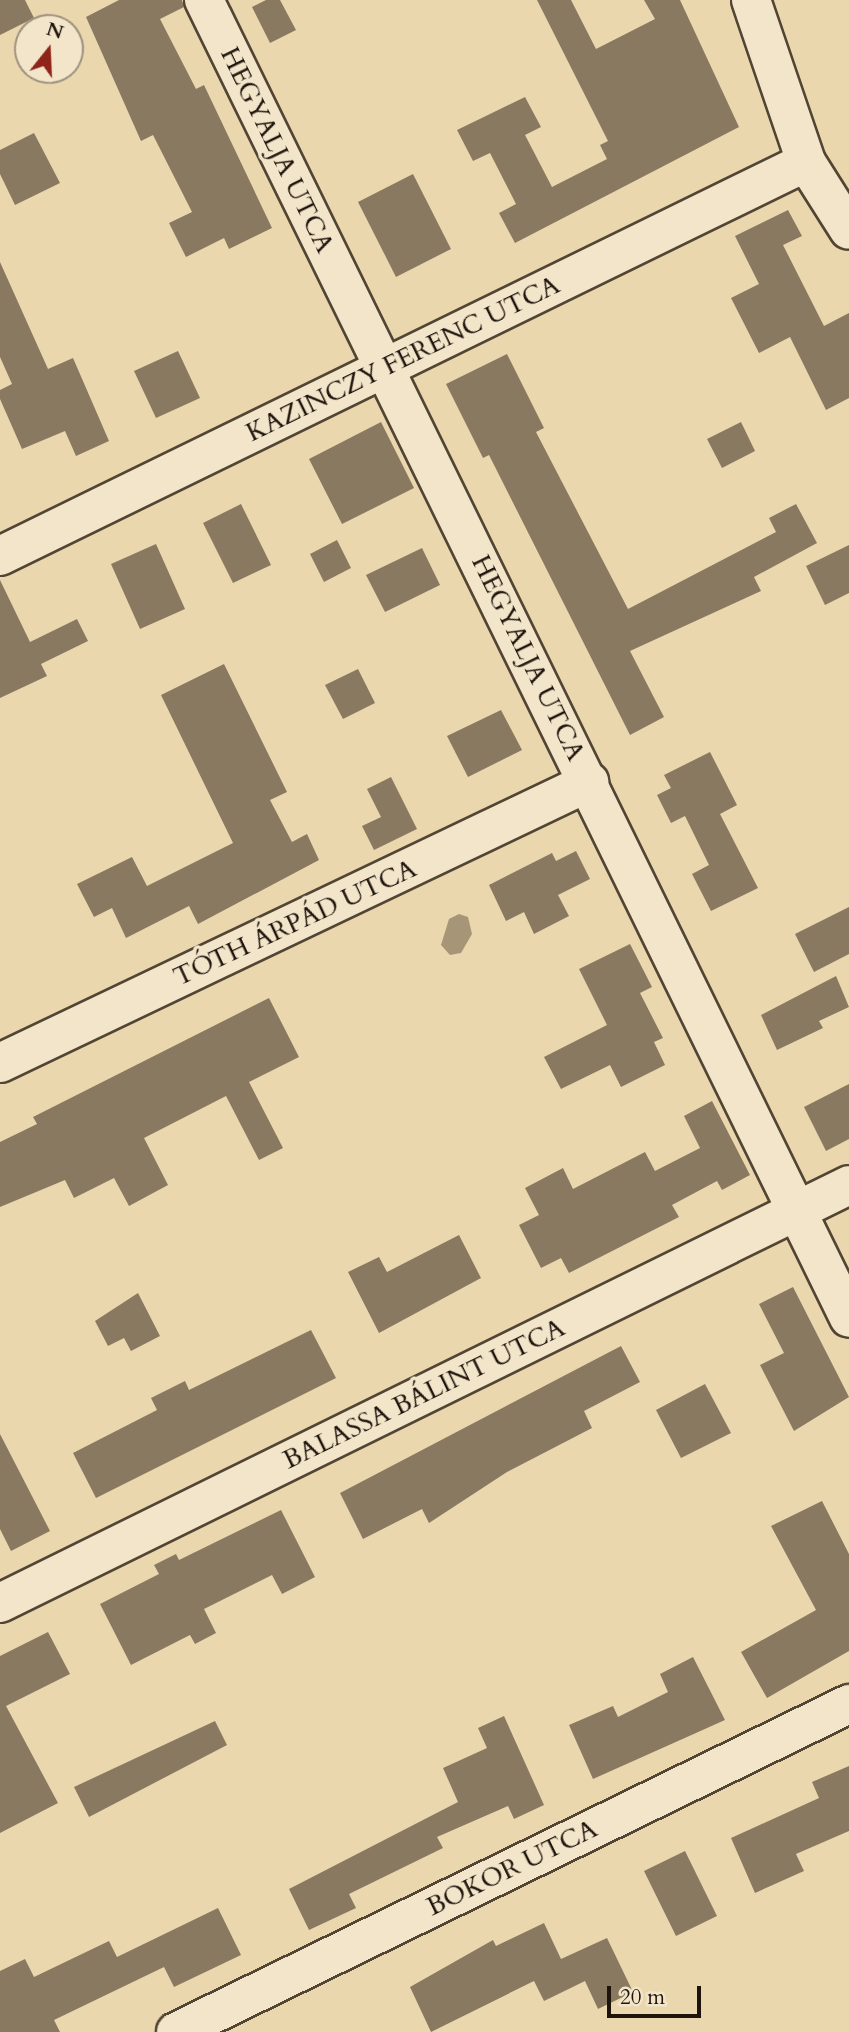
<!DOCTYPE html>
<html>
<head>
<meta charset="utf-8">
<style>
  body { margin:0 }
  #map { position:relative; width:849px; height:2032px; overflow:hidden; background:#ebd7ae; font-family:Cardo,serif }
  div>[style] { position:absolute }
  [style*='--x'] { left:calc(var(--x)*1px); top:calc(var(--y)*1px); width:calc(var(--w)*1px); rotate:calc(var(--a)*1deg) }
  .water>* { inset:0; background:#a69577 }
  .building>* { inset:0; background:#897960 }
  .roads { filter:drop-shadow(2px 0 #524534) drop-shadow(-2px 0 #524534) drop-shadow(0 2px #524534) drop-shadow(0 -2px #524534) }
  .minor>* { height:38px; margin:-19px; padding:0 19px; transform-origin:19px; border-radius:19px; background:#f2e5ca }
  span { translate:-50% -50%; white-space:nowrap; text-align:center; line-height:1.15; -webkit-text-stroke:7px #f2e5ca; paint-order:stroke }
  .street-label { font-size:26px; color:#1f140c }
  .north { position:absolute; left:14px; top:14px; width:70px; height:70px; box-sizing:border-box; background:#f2e5ca; border:2px solid #9e917e; border-radius:50%; rotate:18deg; font-size:19px; font-weight:700; line-height:28px; text-align:center; color:#1f140c }
  .north::after { content:''; display:block; margin:auto; width:24px; height:32px; background:#8f2418; clip-path:polygon(50% 0,100% 100%,50% 72%,0 100%) }
  .scale { position:absolute; left:607px; top:1986px; width:94px; height:32px; box-sizing:border-box; border:4px solid #1f140c; border-top:0; padding-left:9px; font-size:21px; line-height:24px; white-space:nowrap; color:#1f140c; -webkit-text-stroke:5px #f2e5ca; paint-order:stroke }
</style>
</head>
<body>
<div id="map">
  <div class="water">
    <i style="clip-path:polygon(459px 914px,468px 917px,472px 934px,461px 953px,450px 955px,441px 945px,449px 919px)"></i>
  </div>
  <div class="building">
    <i style="clip-path:polygon(0 0,25px 0,34px 18px,0 35px)"></i>
    <i style="clip-path:polygon(119px 0,182px 0,184px 7px,160px 19px,196px 89px,204px 85px,272px 228px,229px 249px,224px 238px,186px 257px,169px 223px,192px 212px,153px 135px,141px 141px,86px 17px)"></i>
    <i style="clip-path:polygon(266px 0,280px 0,296px 30px,270px 43px,252px 7px)"></i>
    <i style="clip-path:polygon(537px 0,571px 0,596px 49px,655px 19px,644px 0,680px 0,739px 127px,515px 243px,499px 213px,516px 204px,490px 153px,473px 161px,457px 130px,525px 97px,541px 127px,525px 135px,552px 187px,607px 159px,600px 145px,608px 141px)"></i>
    <i style="clip-path:polygon(34px 133px,60px 183px,15px 205px,0 174px,0 150px)"></i>
    <i style="clip-path:polygon(413px 174px,451px 249px,396px 277px,358px 202px)"></i>
    <i style="clip-path:polygon(788px 210px,802px 236px,783px 245px,824px 326px,849px 313px,849px 398px,826px 410px,790px 337px,759px 353px,731px 298px,759px 284px,735px 236px)"></i>
    <i style="clip-path:polygon(0 262px,48px 369px,73px 358px,109px 441px,76px 456px,65px 431px,22px 449px,0 399px,0 390px,12px 384px,0 357px)"></i>
    <i style="clip-path:polygon(178px 351px,200px 398px,156px 418px,134px 371px)"></i>
    <i style="clip-path:polygon(507px 354px,544px 428px,536px 432px,628px 609px,776px 532px,769px 518px,796px 504px,817px 543px,754px 577px,761px 591px,630px 651px,664px 717px,630px 735px,489px 455px,483px 458px,446px 384px)"></i>
    <i style="clip-path:polygon(381px 422px,414px 488px,342px 524px,309px 459px)"></i>
    <i style="clip-path:polygon(741px 422px,755px 451px,722px 468px,707px 439px)"></i>
    <i style="clip-path:polygon(241px 504px,271px 565px,233px 583px,203px 523px)"></i>
    <i style="clip-path:polygon(337px 540px,351px 568px,324px 582px,310px 554px)"></i>
    <i style="clip-path:polygon(156px 544px,185px 609px,140px 629px,111px 564px)"></i>
    <i style="clip-path:polygon(849px 545px,849px 593px,825px 605px,806px 566px)"></i>
    <i style="clip-path:polygon(422px 548px,440px 585px,385px 612px,366px 575px)"></i>
    <i style="clip-path:polygon(0 580px,30px 642px,77px 619px,88px 641px,41px 664px,47px 676px,0 698px)"></i>
    <i style="clip-path:polygon(224px 664px,287px 792px,270px 800px,292px 842px,307px 834px,319px 860px,198px 924px,189px 906px,126px 938px,112px 908px,94px 917px,77px 884px,132px 857px,147px 886px,233px 843px,161px 695px)"></i>
    <i style="clip-path:polygon(358px 669px,375px 703px,343px 719px,325px 685px)"></i>
    <i style="clip-path:polygon(501px 710px,522px 750px,468px 777px,447px 736px)"></i>
    <i style="clip-path:polygon(710px 752px,737px 805px,720px 814px,758px 888px,711px 911px,692px 874px,709px 865px,685px 816px,671px 823px,657px 795px,671px 788px,664px 775px)"></i>
    <i style="clip-path:polygon(391px 777px,417px 829px,374px 850px,362px 826px,381px 817px,367px 789px)"></i>
    <i style="clip-path:polygon(576px 851px,590px 879px,558px 895px,569px 916px,534px 934px,524px 912px,506px 921px,489px 885px,552px 853px,556px 861px)"></i>
    <i style="clip-path:polygon(849px 907px,849px 954px,814px 972px,795px 934px)"></i>
    <i style="clip-path:polygon(630px 944px,652px 987px,640px 993px,663px 1038px,654px 1042px,665px 1065px,621px 1087px,610px 1065px,561px 1089px,544px 1057px,607px 1025px,579px 969px)"></i>
    <i style="clip-path:polygon(836px 976px,849px 1007px,819px 1021px,823px 1028px,777px 1050px,761px 1015px)"></i>
    <i style="clip-path:polygon(269px 998px,299px 1057px,249px 1082px,283px 1148px,259px 1160px,226px 1096px,144px 1138px,168px 1185px,129px 1206px,114px 1178px,74px 1198px,65px 1180px,0 1207px,0 1142px,37px 1124px,33px 1117px)"></i>
    <i style="clip-path:polygon(849px 1084px,849px 1139px,826px 1151px,804px 1107px)"></i>
    <i style="clip-path:polygon(712px 1101px,750px 1175px,722px 1190px,717px 1181px,672px 1205px,679px 1217px,569px 1273px,561px 1258px,541px 1268px,519px 1225px,539px 1215px,525px 1188px,563px 1168px,573px 1189px,645px 1152px,655px 1171px,700px 1148px,684px 1116px)"></i>
    <i style="clip-path:polygon(459px 1235px,481px 1278px,379px 1333px,348px 1272px,379px 1257px,387px 1272px)"></i>
    <i style="clip-path:polygon(793px 1287px,849px 1397px,794px 1431px,760px 1365px,784px 1353px,759px 1304px)"></i>
    <i style="clip-path:polygon(138px 1293px,160px 1336px,131px 1351px,124px 1338px,108px 1346px,95px 1321px)"></i>
    <i style="clip-path:polygon(311px 1330px,336px 1378px,96px 1498px,73px 1453px,157px 1410px,151px 1398px,185px 1381px,189px 1390px)"></i>
    <i style="clip-path:polygon(621px 1346px,640px 1382px,584px 1411px,592px 1428px,507px 1472px,429px 1523px,422px 1509px,363px 1539px,340px 1493px)"></i>
    <i style="clip-path:polygon(705px 1384px,731px 1433px,681px 1458px,656px 1410px)"></i>
    <i style="clip-path:polygon(0 1434px,50px 1531px,11px 1551px,0 1529px)"></i>
    <i style="clip-path:polygon(822px 1501px,849px 1554px,849px 1651px,767px 1698px,741px 1652px,816px 1610px,771px 1526px)"></i>
    <i style="clip-path:polygon(281px 1510px,315px 1577px,282px 1594px,272px 1575px,204px 1609px,216px 1633px,195px 1644px,190px 1635px,131px 1665px,100px 1604px,159px 1574px,154px 1565px,176px 1554px,179px 1560px)"></i>
    <i style="clip-path:polygon(48px 1632px,70px 1674px,6px 1706px,58px 1803px,0 1833px,0 1656px)"></i>
    <i style="clip-path:polygon(693px 1657px,725px 1720px,593px 1779px,569px 1725px,613px 1706px,618px 1717px,668px 1692px,660px 1674px)"></i>
    <i style="clip-path:polygon(504px 1716px,544px 1805px,514px 1819px,508px 1806px,437px 1837px,443px 1848px,349px 1894px,356px 1908px,309px 1930px,289px 1889px,458px 1802px,443px 1768px,487px 1748px,478px 1728px)"></i>
    <i style="clip-path:polygon(215px 1721px,227px 1745px,89px 1817px,74px 1787px)"></i>
    <i style="clip-path:polygon(849px 1766px,849px 1831px,796px 1854px,804px 1871px,755px 1893px,731px 1838px,819px 1798px,812px 1782px)"></i>
    <i style="clip-path:polygon(685px 1851px,717px 1916px,676px 1936px,644px 1871px)"></i>
    <i style="clip-path:polygon(218px 1908px,241px 1955px,174px 1987px,164px 1967px,54px 2020px,60px 2032px,0 2032px,0 1971px,25px 1959px,34px 1977px,109px 1941px,117px 1957px)"></i>
    <i style="clip-path:polygon(544px 1923px,561px 1959px,607px 1938px,633px 1992px,598px 2009px,585px 1981px,544px 2001px,534px 1981px,431px 2032px,410px 1987px,493px 1940px,496px 1946px)"></i>
  </div>
  <div class="roads">
    <div class="minor">
      <i style="--x:204;--y:0;--w:1467;--a:63.92"></i>
      <i style="--x:751;--y:0;--w:171;--a:71.2"></i>
      <i style="--x:806;--y:162;--w:80;--a:57.7"></i>
      <i style="--x:0;--y:556;--w:897;--a:-26.05"></i>
      <i style="--x:0;--y:1063;--w:653;--a:-25.5"></i>
      <i style="--x:0;--y:1603;--w:946;--a:-26.21"></i>
      <i style="--x:176;--y:2032;--w:749;--a:-25.98"></i>
    </div>
  </div>
  <div class="street-label">
    <span style="left:277px;top:150px;rotate:64deg">HEGYALJA UTCA</span>
    <span style="left:403px;top:359px;rotate:-26deg">KAZINCZY FERENC UTCA</span>
    <span style="left:528px;top:658px;rotate:64deg">HEGYALJA UTCA</span>
    <span style="left:295px;top:923px;rotate:-25deg">TÓTH ÁRPÁD UTCA</span>
    <span style="left:424px;top:1394px;rotate:-26deg">BALASSA BÁLINT UTCA</span>
    <span style="left:512px;top:1868px;rotate:-26deg">BOKOR UTCA</span>
  </div>
  <div class="north">N</div>
  <div class="scale">20 m</div>
</div>
</body>
</html>
